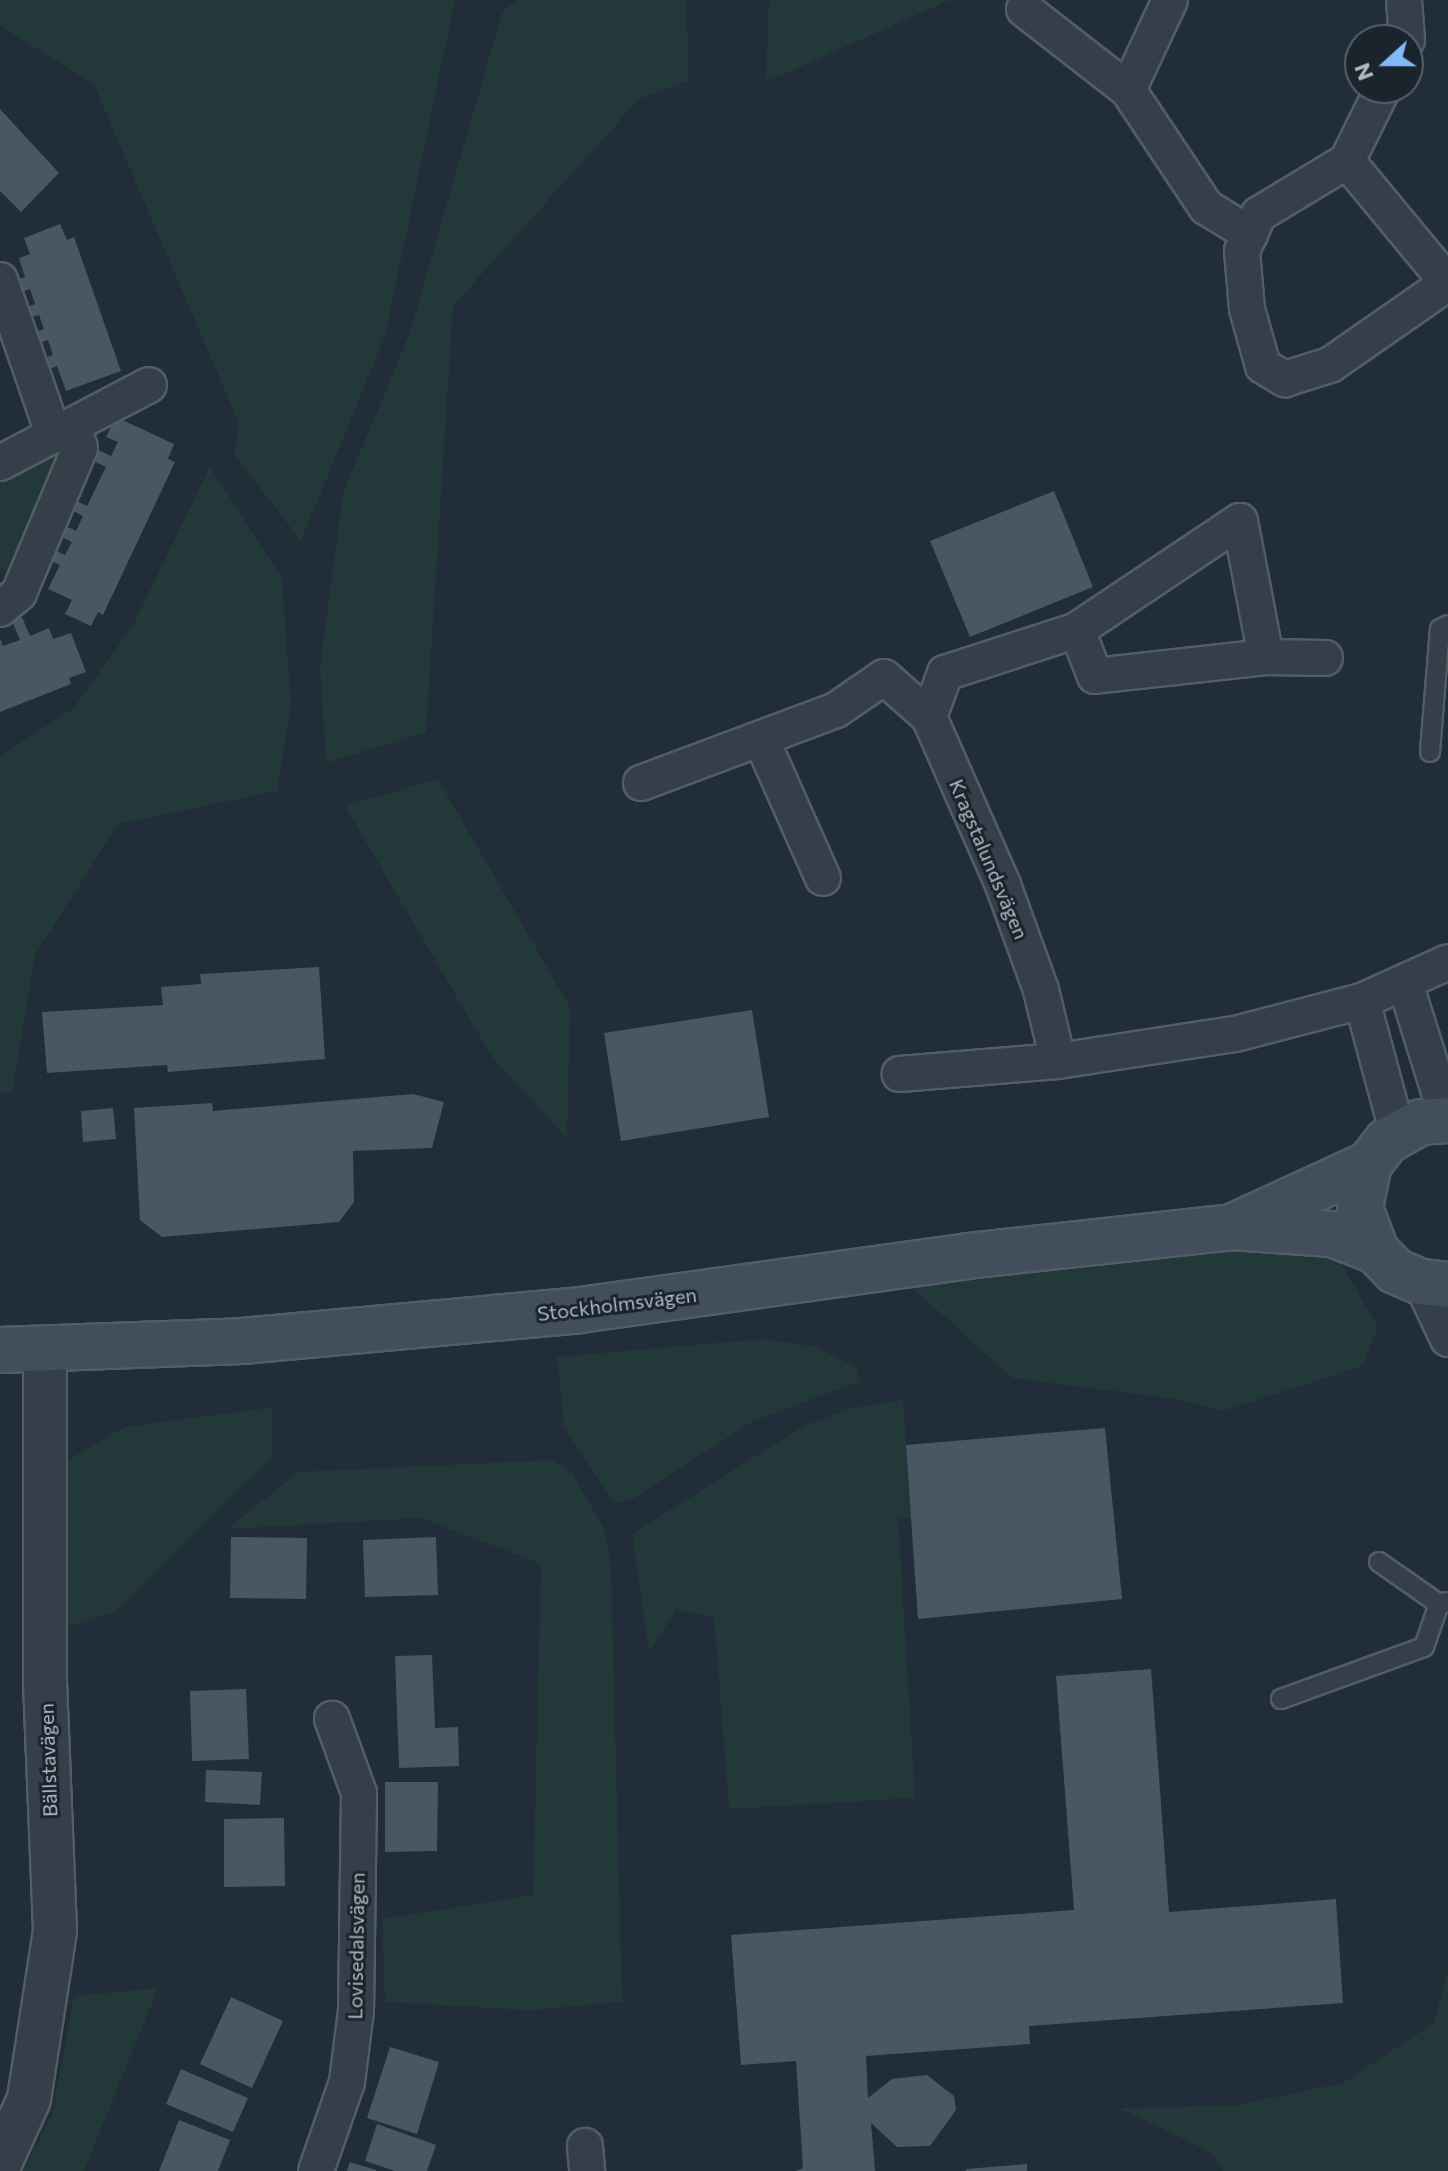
<!DOCTYPE html>
<html>
<head>
<meta charset="utf-8">
<style>
  body { margin:0 }
  #map { position:relative; width:1448px; height:2171px; overflow:hidden; background:#212d38; font-family:Commissioner,sans-serif }
  div>[style] { position:absolute }
  [style*='--x'] { left:calc(var(--x)*1px); top:calc(var(--y)*1px); width:calc(var(--w)*1px); rotate:calc(var(--a)*1deg) }
  .green>* { inset:0; background:#233939 }
  .building>* { inset:0; background:#495764 }
  .roads { filter:drop-shadow(2px 0 #525d66) drop-shadow(-2px 0 #525d66) drop-shadow(0 2px #525d66) drop-shadow(0 -2px #525d66) }
  .service>* { height:18px; margin:-9px; padding:0 9px; transform-origin:9px; border-radius:9px; background:#353f49 }
  .minor>* { height:34px; margin:-17px; padding:0 17px; transform-origin:17px; border-radius:17px; background:#353f49 }
  .tertiary>* { height:42px; margin:-21px; padding:0 21px; transform-origin:21px; border-radius:21px; background:#353f49 }
  .secondary>* { height:44px; margin:-22px; padding:0 22px; transform-origin:22px; border-radius:22px; background:#434e5c }
  span { translate:-50% -50%; white-space:nowrap; text-align:center; line-height:1.15; -webkit-text-stroke:6px #1a242d; paint-order:stroke }
  .street-label { font-size:20px; color:#afbac5 }
  .north { position:absolute; left:1344px; top:24px; width:80px; height:80px; box-sizing:border-box; background:#1a242d; border:2px solid #56606a; border-radius:50%; rotate:249deg; font-size:22px; font-weight:700; line-height:32px; text-align:center; color:#afbac5 }
  .north::after { content:''; display:block; margin:auto; width:28px; height:36px; background:#83b9f6; clip-path:polygon(50% 0,100% 100%,50% 72%,0 100%) }
</style>
</head>
<body>
<div id="map">
  <div class="green">
    <i style="clip-path:polygon(0 0,455px 0,385px 336px,301px 541px,234px 454px,239px 424px,94px 84px,0 26px)"></i>
    <i style="clip-path:polygon(516px 0,687px 0,688px 81px,639px 99px,453px 306px,426px 732px,326px 763px,320px 667px,343px 493px,409px 335px,502px 13px)"></i>
    <i style="clip-path:polygon(769px 0,950px 0,766px 82px)"></i>
    <i style="clip-path:polygon(53px 451px,59px 459px,16px 576px,0 568px,0 469px)"></i>
    <i style="clip-path:polygon(210px 467px,282px 578px,291px 705px,277px 791px,118px 824px,35px 955px,13px 1090px,0 1094px,0 756px,74px 708px,133px 625px)"></i>
    <i style="clip-path:polygon(438px 779px,570px 1007px,567px 1138px,492px 1057px,345px 806px)"></i>
    <i style="clip-path:polygon(1300px 1238px,1330px 1244px,1378px 1327px,1362px 1366px,1223px 1411px,1176px 1399px,1012px 1378px,913px 1288px)"></i>
    <i style="clip-path:polygon(763px 1339px,813px 1346px,855px 1366px,860px 1381px,753px 1421px,634px 1498px,614px 1503px,564px 1427px,557px 1357px)"></i>
    <i style="clip-path:polygon(903px 1400px,911px 1518px,898px 1517px,915px 1798px,729px 1809px,714px 1617px,676px 1610px,649px 1652px,632px 1534px,804px 1426px,848px 1409px)"></i>
    <i style="clip-path:polygon(272px 1407px,272px 1457px,114px 1613px,67px 1626px,68px 1460px,125px 1427px)"></i>
    <i style="clip-path:polygon(551px 1460px,571px 1471px,604px 1529px,611px 1567px,622px 2002px,530px 2010px,385px 2002px,382px 1919px,533px 1895px,541px 1564px,421px 1518px,227px 1529px,298px 1472px)"></i>
    <i style="clip-path:polygon(1448px 1969px,1448px 2171px,1223px 2171px,1212px 2153px,1120px 2108px,1232px 2106px,1343px 2083px,1434px 2023px)"></i>
    <i style="clip-path:polygon(158px 1988px,84px 2171px,23px 2171px,52px 2116px,74px 1996px)"></i>
  </div>
  <div class="building">
    <i style="clip-path:polygon(0 109px,59px 173px,21px 212px,0 191px)"></i>
    <i style="clip-path:polygon(60px 224px,67px 240px,74px 237px,121px 371px,66px 391px,57px 366px,38px 373px,34px 362px,53px 355px,48px 340px,29px 347px,25px 336px,44px 329px,39px 315px,20px 321px,16px 311px,35px 304px,30px 289px,11px 296px,6px 284px,25px 277px,19px 258px,30px 254px,24px 238px)"></i>
    <i style="clip-path:polygon(116px 417px,174px 444px,168px 459px,175px 462px,103px 615px,98px 612px,91px 626px,65px 614px,72px 600px,48px 589px,60px 565px,43px 557px,48px 547px,65px 555px,72px 542px,55px 534px,60px 523px,76px 531px,83px 516px,67px 508px,71px 498px,87px 506px,106px 467px,89px 459px,94px 448px,111px 456px,118px 442px,106px 437px)"></i>
    <i style="clip-path:polygon(1054px 491px,1093px 587px,970px 637px,930px 541px)"></i>
    <i style="clip-path:polygon(22px 617px,30px 636px,49px 628px,53px 639px,71px 633px,86px 672px,69px 678px,71px 684px,0 712px,0 638px,3px 646px,20px 640px,12px 621px)"></i>
    <i style="clip-path:polygon(319px 967px,325px 1059px,168px 1072px,167px 1065px,47px 1073px,42px 1012px,163px 1005px,161px 987px,201px 984px,200px 974px)"></i>
    <i style="clip-path:polygon(752px 1010px,769px 1117px,621px 1141px,604px 1033px)"></i>
    <i style="clip-path:polygon(413px 1094px,444px 1102px,432px 1148px,353px 1151px,354px 1202px,339px 1222px,162px 1237px,140px 1220px,134px 1108px,212px 1103px,213px 1111px)"></i>
    <i style="clip-path:polygon(113px 1108px,116px 1139px,83px 1142px,81px 1111px)"></i>
    <i style="clip-path:polygon(1105px 1428px,1122px 1599px,918px 1619px,906px 1445px)"></i>
    <i style="clip-path:polygon(231px 1537px,307px 1538px,306px 1599px,230px 1598px)"></i>
    <i style="clip-path:polygon(436px 1537px,438px 1595px,365px 1597px,363px 1540px)"></i>
    <i style="clip-path:polygon(432px 1655px,435px 1728px,458px 1727px,459px 1766px,399px 1768px,395px 1656px)"></i>
    <i style="clip-path:polygon(1151px 1669px,1169px 1912px,1336px 1899px,1343px 2003px,1029px 2026px,1030px 2044px,866px 2056px,868px 2098px,892px 2079px,927px 2075px,954px 2096px,956px 2110px,930px 2146px,897px 2147px,871px 2123px,875px 2171px,796px 2171px,803px 2168px,796px 2061px,741px 2065px,731px 1935px,1074px 1910px,1056px 1676px)"></i>
    <i style="clip-path:polygon(246px 1689px,249px 1759px,192px 1761px,190px 1691px)"></i>
    <i style="clip-path:polygon(206px 1770px,262px 1772px,260px 1805px,205px 1802px)"></i>
    <i style="clip-path:polygon(385px 1782px,438px 1782px,437px 1851px,385px 1852px)"></i>
    <i style="clip-path:polygon(284px 1818px,285px 1886px,224px 1887px,224px 1819px)"></i>
    <i style="clip-path:polygon(231px 1997px,283px 2021px,252px 2088px,200px 2064px)"></i>
    <i style="clip-path:polygon(390px 2047px,439px 2062px,417px 2134px,367px 2118px)"></i>
    <i style="clip-path:polygon(181px 2069px,248px 2098px,233px 2132px,166px 2104px)"></i>
    <i style="clip-path:polygon(179px 2120px,230px 2140px,218px 2171px,159px 2171px)"></i>
    <i style="clip-path:polygon(377px 2124px,436px 2145px,427px 2171px,395px 2171px,365px 2161px)"></i>
    <i style="clip-path:polygon(350px 2162px,376px 2170px,376px 2171px,347px 2171px)"></i>
    <i style="clip-path:polygon(1027px 2164px,1027px 2171px,966px 2171px,966px 2169px)"></i>
  </div>
  <div class="roads">
    <div class="service">
      <i style="--x:1430;--y:752;--w:123;--a:-85.4"></i>
      <i style="--x:1440;--y:629;--w:9;--a:-27"></i>
      <i style="--x:1379;--y:1562;--w:73;--a:35"></i>
      <i style="--x:1439;--y:1604;--w:9;--a:-13"></i>
      <i style="--x:1281;--y:1699;--w:152;--a:-20"></i>
      <i style="--x:1424;--y:1647;--w:46;--a:-70.8"></i>
    </div>
    <div class="minor">
      <i style="--x:1170;--y:0;--w:99;--a:115"></i>
      <i style="--x:1128;--y:90;--w:141;--a:56.3"></i>
      <i style="--x:1206;--y:207;--w:52;--a:31.5"></i>
      <i style="--x:1404;--y:0;--w:40;--a:85.7"></i>
      <i style="--x:1024;--y:9;--w:132;--a:37.9"></i>
      <i style="--x:1347;--y:161;--w:81;--a:-63.7"></i>
      <i style="--x:0;--y:280;--w:165;--a:70.9"></i>
      <i style="--x:1448;--y:283;--w:158;--a:-129.6"></i>
      <i style="--x:1347;--y:161;--w:103;--a:148.9"></i>
      <i style="--x:1259;--y:214;--w:41;--a:114.7"></i>
      <i style="--x:1242;--y:251;--w:58;--a:85.1"></i>
      <i style="--x:1247;--y:309;--w:59;--a:74.3"></i>
      <i style="--x:1263;--y:366;--w:26;--a:31"></i>
      <i style="--x:1285;--y:379;--w:47;--a:-17.3"></i>
      <i style="--x:1330;--y:365;--w:144;--a:-34.8"></i>
      <i style="--x:0;--y:463;--w:168;--a:-27.6"></i>
      <i style="--x:0;--y:609;--w:25;--a:-40"></i>
      <i style="--x:19;--y:593;--w:157;--a:-67.2"></i>
      <i style="--x:80;--y:448;--w:21;--a:-107"></i>
      <i style="--x:1266;--y:657;--w:59;--a:1"></i>
      <i style="--x:929;--y:717;--w:47;--a:-70"></i>
      <i style="--x:945;--y:673;--w:139;--a:-18"></i>
      <i style="--x:1077;--y:630;--w:196;--a:-33.8"></i>
      <i style="--x:1240;--y:521;--w:138;--a:79.2"></i>
      <i style="--x:1266;--y:657;--w:172;--a:173.7"></i>
      <i style="--x:1095;--y:676;--w:49;--a:-111.4"></i>
      <i style="--x:761;--y:739;--w:152;--a:66"></i>
      <i style="--x:641;--y:783;--w:208;--a:-20.5"></i>
      <i style="--x:836;--y:710;--w:58;--a:-34.5"></i>
      <i style="--x:884;--y:677;--w:60;--a:41.6"></i>
      <i style="--x:929;--y:717;--w:184;--a:66.2"></i>
      <i style="--x:1003;--y:885;--w:112;--a:70.1"></i>
      <i style="--x:1041;--y:990;--w:73;--a:76.5"></i>
      <i style="--x:1058;--y:1061;--w:159;--a:175.3"></i>
      <i style="--x:1405;--y:983;--w:144;--a:72.6"></i>
      <i style="--x:1362;--y:1001;--w:138;--a:74.9"></i>
      <i style="--x:1058;--y:1061;--w:179;--a:-8.7"></i>
      <i style="--x:1235;--y:1034;--w:131;--a:-14.6"></i>
      <i style="--x:1362;--y:1001;--w:94;--a:-24.4"></i>
      <i style="--x:1421;--y:1282;--w:63;--a:64.7"></i>
      <i style="--x:585;--y:2146;--w:25;--a:85"></i>
      <i style="--x:316;--y:2171;--w:94;--a:-70.8"></i>
      <i style="--x:347;--y:2082;--w:72;--a:-82.8"></i>
      <i style="--x:356;--y:2011;--w:218;--a:-89.2"></i>
      <i style="--x:359;--y:1793;--w:79;--a:-110"></i>
    </div>
    <div class="tertiary">
      <i style="--x:0;--y:2163;--w:70;--a:-65.6"></i>
      <i style="--x:29;--y:2099;--w:170;--a:-81.2"></i>
      <i style="--x:55;--y:1931;--w:251;--a:-92.3"></i>
      <i style="--x:45;--y:1680;--w:331;--a:-90"></i>
    </div>
    <div class="secondary">
      <i style="--x:1448;--y:1120;--w:27;--a:176"></i>
      <i style="--x:1421;--y:1122;--w:39;--a:151"></i>
      <i style="--x:1387;--y:1141;--w:29;--a:128"></i>
      <i style="--x:1369;--y:1164;--w:45;--a:101.6"></i>
      <i style="--x:1360;--y:1208;--w:46;--a:69.6"></i>
      <i style="--x:1376;--y:1251;--w:28;--a:46"></i>
      <i style="--x:1395;--y:1271;--w:28;--a:23"></i>
      <i style="--x:1421;--y:1282;--w:27;--a:6"></i>
      <i style="--x:1234;--y:1226;--w:149;--a:-24.7"></i>
      <i style="--x:0;--y:1350;--w:242;--a:-2.1"></i>
      <i style="--x:242;--y:1341;--w:339;--a:-5.2"></i>
      <i style="--x:580;--y:1310;--w:391;--a:-7.9"></i>
      <i style="--x:967;--y:1256;--w:267;--a:-6.2"></i>
      <i style="--x:1232;--y:1227;--w:100;--a:4"></i>
      <i style="--x:1332;--y:1234;--w:47;--a:21.1"></i>
    </div>
  </div>
  <div class="street-label">
    <span style="left:989px;top:859px;rotate:67deg">Kragstalundsvägen</span>
    <span style="left:617px;top:1304px;rotate:-7deg">Stockholmsvägen</span>
    <span style="left:48px;top:1760px;rotate:-92deg">Bällstavägen</span>
    <span style="left:356px;top:1946px;rotate:-89deg">Lovisedalsvägen</span>
  </div>
  <div class="north">N</div>
</div>
</body>
</html>
